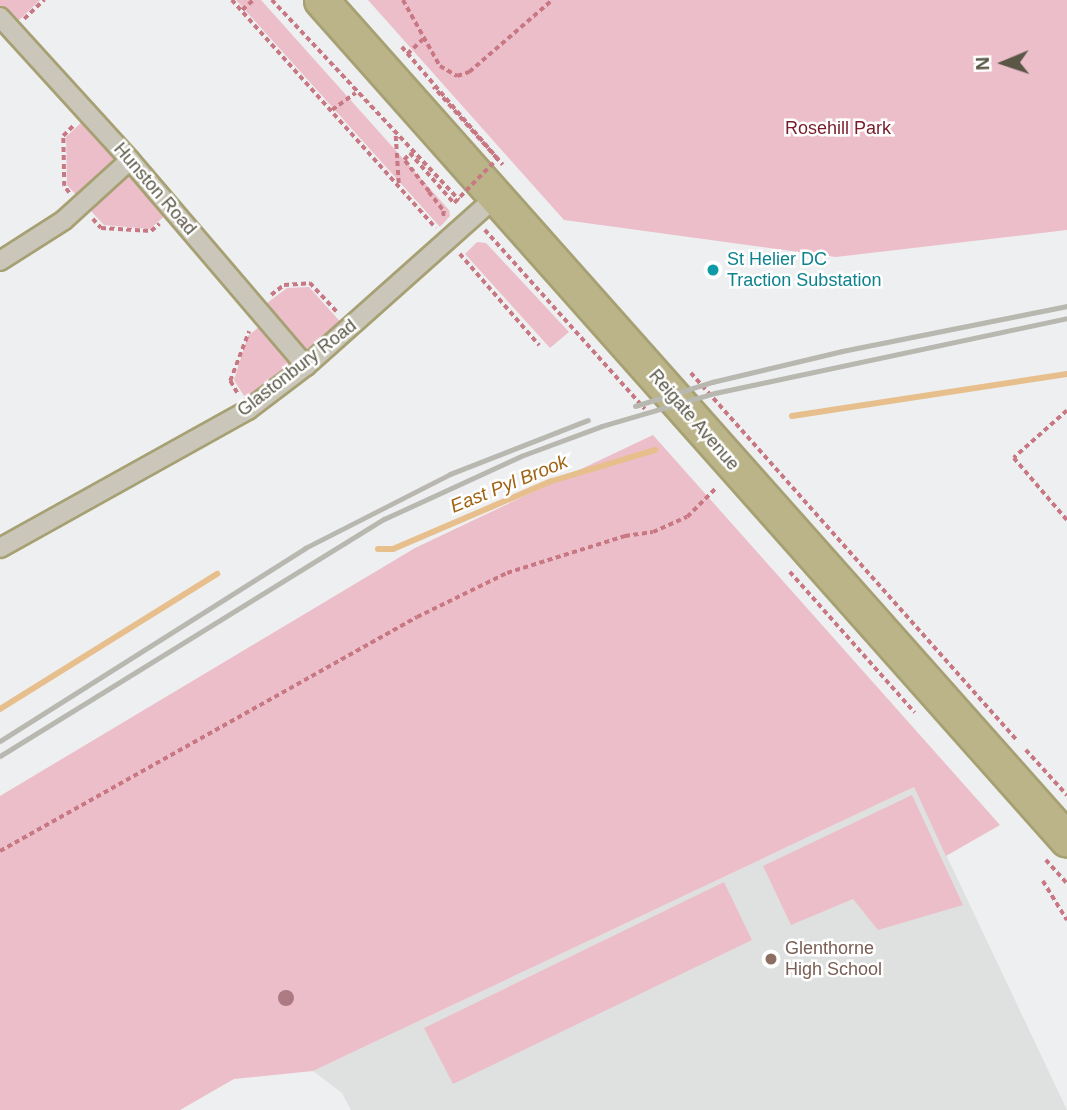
<!DOCTYPE html>
<html>
<head>
<meta charset="utf-8">
<style>
  body { margin:0 }
  #map { position:relative; width:1067px; height:1110px; overflow:hidden; background:#eeeff0; font-family:Helvetica,sans-serif }
  div>[style] { position:absolute }
  [style*='--x'] { left:calc(var(--x)*1px); top:calc(var(--y)*1px); width:calc(var(--w)*1px); rotate:calc(var(--a)*1deg) }
  .education>* { inset:0; background:#dfe1e1 }
  .green>* { inset:0; background:#ecbeca }
  .stream>* { height:6px; margin:-3px; padding:0 3px; transform-origin:3px; border-radius:3px; background:#e7bf8d }
  .path>* { height:3.5px; margin-top:-1.75px; transform-origin:0; background:repeating-linear-gradient(90deg,#c87883 0 5px,transparent 0 8.5px) }
  .roads { filter:drop-shadow(2px 0 #a6a073) drop-shadow(-2px 0 #a6a073) drop-shadow(0 2px #a6a073) drop-shadow(0 -2px #a6a073) }
  .street>* { height:18px; margin:-9px; padding:0 9px; transform-origin:9px; border-radius:9px; background:#cac7ba }
  .highway>* { height:33px; margin:-16.5px; padding:0 16.5px; transform-origin:16.5px; border-radius:16.5px; background:#bab488 }
  .rail>* { height:5px; margin:-2.5px; padding:0 2.5px; transform-origin:2.5px; border-radius:2.5px; background:#b8b7b0 }
  .path-bridge>* { height:3.5px; margin-top:-1.75px; transform-origin:0; background:repeating-linear-gradient(90deg,#c87883 0 5px,transparent 0 8.5px) }
  .trees>* { width:16px; height:16px; margin:-8px; border-radius:50%; background:#ad7a83 }
  .dots>* { width:19px; height:19px; translate:-50% -50%; box-sizing:border-box; border:4px solid #fff; border-radius:50% }
  span { translate:-50% -50%; white-space:nowrap; text-align:center; line-height:1.15; -webkit-text-stroke:5px #fff; paint-order:stroke }
  .park-label { font-size:18px; color:#771b29 }
  .street-label { font-size:18px; color:#5a5747 }
  .culture-label { font-size:18px; color:#0d838f }
  .left { translate:0 -50%; text-align:left }
  .education-label { font-size:18px; color:#785e54 }
  .water-label { font-size:19px; color:#a06313; font-style:italic }
  .north { position:absolute; left:969px; top:28px; width:70px; height:70px; -webkit-text-stroke:5px #fff; paint-order:stroke; rotate:268deg; font-size:19px; font-weight:700; line-height:28px; text-align:center; color:#5a5747 }
  .north::after { content:''; display:block; margin:auto; width:24px; height:32px; background:#5a5747; clip-path:polygon(50% 0,100% 100%,50% 72%,0 100%) }
</style>
</head>
<body>
<div id="map">
  <div class="education">
    <i style="clip-path:polygon(914px 787px,1067px 1110px,351px 1110px,342px 1093px,313px 1071px)"></i>
  </div>
  <div class="green">
    <i style="clip-path:polygon(0 0,40px 0,13px 26px,0 12px)"></i>
    <i style="clip-path:polygon(236px 0,261px 0,449px 210px,450px 216px,440px 227px)"></i>
    <i style="clip-path:polygon(368px 0,1067px 0,1067px 230px,836px 257px,564px 220px)"></i>
    <i style="clip-path:polygon(87px 117px,170px 211px,150px 229px,104px 225px,67px 185px,66px 137px)"></i>
    <i style="clip-path:polygon(477px 242px,486px 243px,569px 332px,550px 348px,465px 254px)"></i>
    <i style="clip-path:polygon(309px 287px,345px 327px,249px 404px,234px 380px,248px 336px,271px 317px,263px 306px,287px 288px)"></i>
    <i style="clip-path:polygon(653px 435px,1000px 825px,946px 856px,914px 787px,313px 1071px,234px 1079px,180px 1110px,0 1110px,0 796px,415px 548px)"></i>
    <i style="clip-path:polygon(912px 795px,963px 905px,878px 930px,853px 899px,791px 925px,763px 866px)"></i>
    <i style="clip-path:polygon(724px 882px,752px 940px,453px 1084px,424px 1028px)"></i>
  </div>
  <div class="stream">
    <i style="--x:792;--y:416;--w:278;--a:-8.7"></i>
    <i style="--x:378;--y:549;--w:15;--a:0"></i>
    <i style="--x:393;--y:549;--w:173;--a:-23.2"></i>
    <i style="--x:552;--y:481;--w:108;--a:-16.8"></i>
    <i style="--x:0;--y:709;--w:256;--a:-31.9"></i>
  </div>
  <div class="path">
    <i style="--x:232;--y:0;--w:306;--a:48.2"></i>
    <i style="--x:272;--y:0;--w:274;--a:46.9"></i>
    <i style="--x:403;--y:0;--w:76;--a:60.7"></i>
    <i style="--x:440;--y:66;--w:20;--a:30"></i>
    <i style="--x:457;--y:76;--w:13;--a:-18"></i>
    <i style="--x:469;--y:72;--w:110;--a:-40.9"></i>
    <i style="--x:242;--y:10;--w:15;--a:-42"></i>
    <i style="--x:24;--y:19;--w:28;--a:-44"></i>
    <i style="--x:402;--y:47;--w:155;--a:49.4"></i>
    <i style="--x:407;--y:54;--w:22;--a:-43"></i>
    <i style="--x:332;--y:110;--w:29;--a:-36"></i>
    <i style="--x:396;--y:136;--w:48;--a:86.4"></i>
    <i style="--x:429;--y:192;--w:24;--a:52"></i>
    <i style="--x:444;--y:211;--w:8;--a:97"></i>
    <i style="--x:69;--y:193;--w:9;--a:-126"></i>
    <i style="--x:64;--y:186;--w:50;--a:-91.1"></i>
    <i style="--x:63;--y:136;--w:14;--a:-45"></i>
    <i style="--x:93;--y:219;--w:12;--a:48"></i>
    <i style="--x:101;--y:228;--w:50;--a:3.4"></i>
    <i style="--x:151;--y:231;--w:11;--a:-41"></i>
    <i style="--x:485;--y:230;--w:240;--a:48.2"></i>
    <i style="--x:460;--y:254;--w:121;--a:49"></i>
    <i style="--x:271;--y:295;--w:16;--a:-38"></i>
    <i style="--x:284;--y:285;--w:26;--a:-4"></i>
    <i style="--x:310;--y:283;--w:41;--a:47"></i>
    <i style="--x:691;--y:373;--w:492;--a:48.4"></i>
    <i style="--x:237;--y:393;--w:14;--a:-120"></i>
    <i style="--x:230;--y:381;--w:53;--a:-69.2"></i>
    <i style="--x:1067;--y:411;--w:71;--a:138.4"></i>
    <i style="--x:1014;--y:458;--w:82;--a:49.5"></i>
    <i style="--x:790;--y:572;--w:188;--a:48.4"></i>
    <i style="--x:1026;--y:750;--w:61;--a:47.7"></i>
    <i style="--x:0;--y:851;--w:478;--a:-29.3"></i>
    <i style="--x:417;--y:617;--w:100;--a:-26.1"></i>
    <i style="--x:507;--y:573;--w:124;--a:-17.4"></i>
    <i style="--x:625;--y:536;--w:28;--a:-8"></i>
    <i style="--x:653;--y:532;--w:37;--a:-24"></i>
    <i style="--x:687;--y:517;--w:41;--a:-45"></i>
    <i style="--x:1046;--y:860;--w:31;--a:48"></i>
    <i style="--x:1043;--y:881;--w:46;--a:58.4"></i>
  </div>
  <div class="roads">
    <div class="street">
      <i style="--x:0;--y:17;--w:193;--a:47.7"></i>
      <i style="--x:130;--y:160;--w:271;--a:49.5"></i>
      <i style="--x:0;--y:261;--w:76;--a:-32.6"></i>
      <i style="--x:64;--y:220;--w:89;--a:-42.3"></i>
      <i style="--x:0;--y:548;--w:284;--a:-29.1"></i>
      <i style="--x:248;--y:410;--w:73;--a:-37.2"></i>
      <i style="--x:306;--y:366;--w:254;--a:-41.7"></i>
    </div>
    <div class="highway">
      <i style="--x:321;--y:0;--w:1123;--a:48.39"></i>
    </div>
  </div>
  <div class="rail">
    <i style="--x:635;--y:406;--w:81;--a:-17.3"></i>
    <i style="--x:712;--y:382;--w:134;--a:-13.4"></i>
    <i style="--x:842;--y:351;--w:229;--a:-11.3"></i>
    <i style="--x:0;--y:741;--w:361;--a:-32.3"></i>
    <i style="--x:305;--y:548;--w:163;--a:-27"></i>
    <i style="--x:450;--y:474;--w:148;--a:-21.4"></i>
    <i style="--x:0;--y:756;--w:451;--a:-31.7"></i>
    <i style="--x:384;--y:519;--w:151;--a:-24.7"></i>
    <i style="--x:521;--y:456;--w:86;--a:-20.3"></i>
    <i style="--x:602;--y:426;--w:118;--a:-16.3"></i>
    <i style="--x:715;--y:393;--w:360;--a:-12"></i>
  </div>
  <div class="path-bridge">
    <i style="--x:429;--y:192;--w:41;--a:-128"></i>
    <i style="--x:404;--y:160;--w:9;--a:-49"></i>
    <i style="--x:410;--y:153;--w:67;--a:48.7"></i>
    <i style="--x:454;--y:203;--w:62;--a:-45.7"></i>
    <i style="--x:497;--y:159;--w:96;--a:-131.6"></i>
  </div>
  <div class="trees">
    <i style="left:286px;top:998px"></i>
  </div>
  <div class="dots">
    <i style="left:713px;top:270px;background:#0f9aa8"></i>
    <i style="left:771px;top:959px;background:#8d6e63"></i>
  </div>
  <div class="park-label">
    <span style="left:838px;top:128px">Rosehill Park</span>
  </div>
  <div class="street-label">
    <span style="left:155px;top:189px;rotate:49deg">Hunston Road</span>
    <span style="left:297px;top:368px;rotate:-38deg">Glastonbury Road</span>
    <span style="left:694px;top:420px;rotate:49deg">Reigate Avenue</span>
  </div>
  <div class="culture-label">
    <span class="left" style="left:727px;top:270px">St Helier DC<br>Traction Substation</span>
  </div>
  <div class="education-label">
    <span class="left" style="left:785px;top:959px">Glenthorne<br>High School</span>
  </div>
  <div class="water-label">
    <span style="left:509px;top:484px;rotate:-22deg">East Pyl Brook</span>
  </div>
  <div class="north">N</div>
</div>
</body>
</html>
